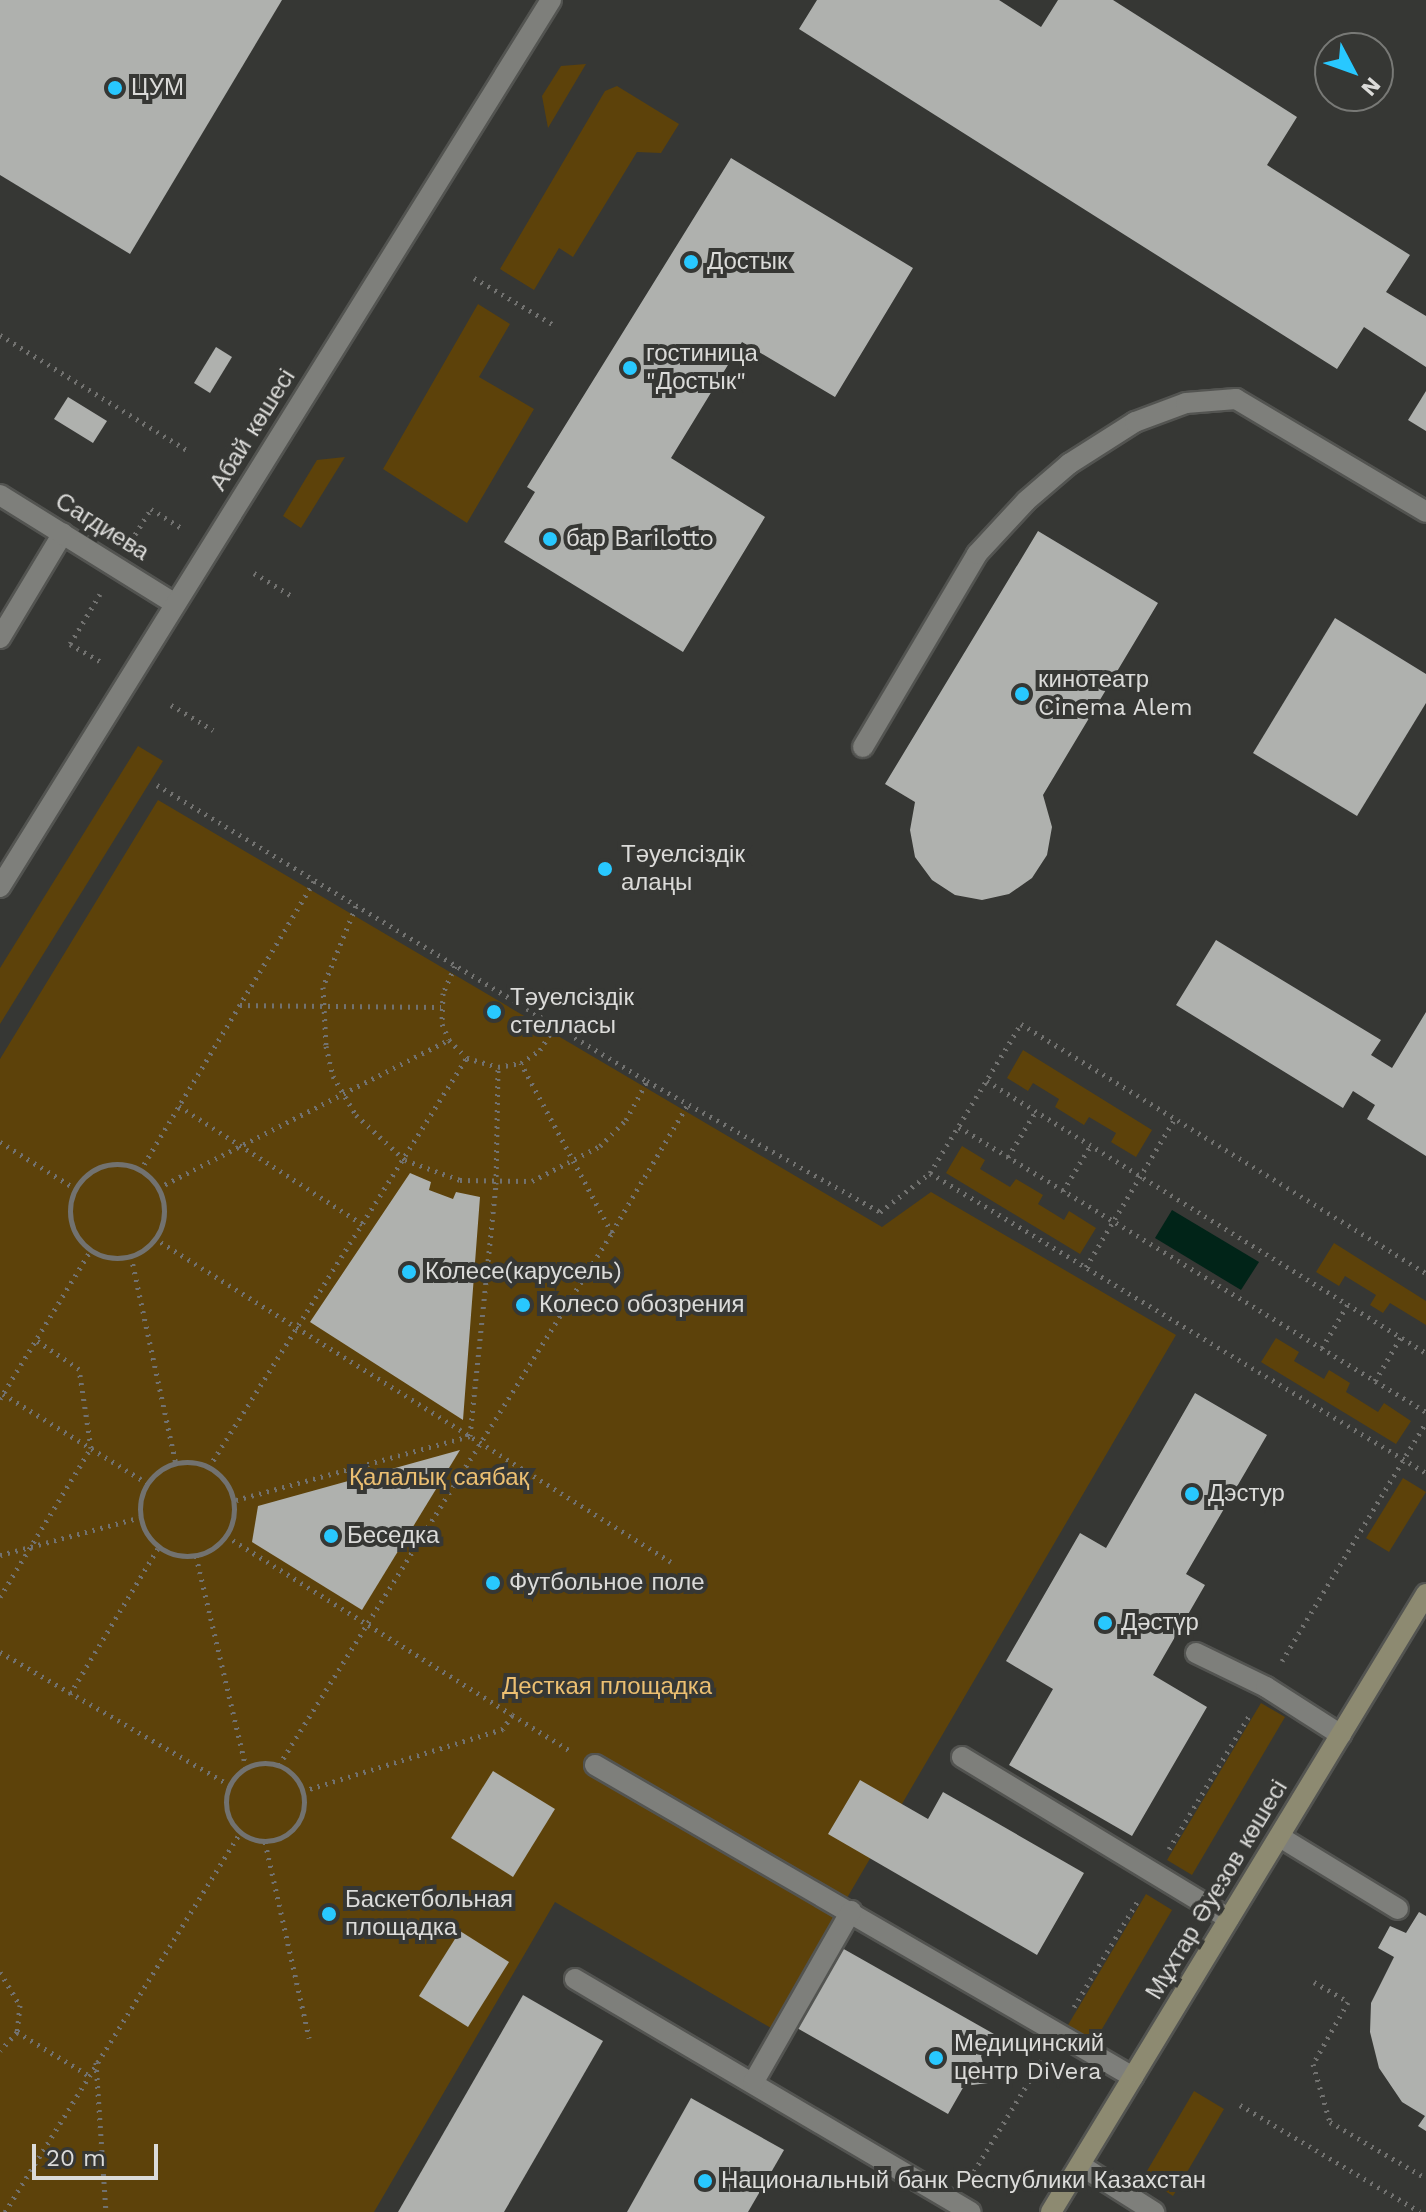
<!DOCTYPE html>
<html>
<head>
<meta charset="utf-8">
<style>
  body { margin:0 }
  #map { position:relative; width:1426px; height:2212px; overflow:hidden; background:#363734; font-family:"Work Sans",sans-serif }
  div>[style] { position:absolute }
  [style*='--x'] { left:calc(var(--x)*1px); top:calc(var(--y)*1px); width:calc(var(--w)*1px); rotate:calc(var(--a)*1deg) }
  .green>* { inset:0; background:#5d420a }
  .water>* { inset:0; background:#012418 }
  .building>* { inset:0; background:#afb1ae }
  .path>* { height:5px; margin-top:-2.5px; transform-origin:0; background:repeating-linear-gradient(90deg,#727270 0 2px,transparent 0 8px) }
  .path>.ring { margin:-2.5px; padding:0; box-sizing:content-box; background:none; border:5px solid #727270; border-radius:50% }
  .roads { filter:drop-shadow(2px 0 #535451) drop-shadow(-2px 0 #535451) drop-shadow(0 2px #535451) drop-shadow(0 -2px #535451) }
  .service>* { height:20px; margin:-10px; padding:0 10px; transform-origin:10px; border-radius:10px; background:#7e7f7b }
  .minor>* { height:20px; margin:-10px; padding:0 10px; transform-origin:10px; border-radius:10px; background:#7e7f7b }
  .tertiary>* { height:20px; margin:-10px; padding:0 10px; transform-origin:10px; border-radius:10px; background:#7e7f7b }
  .secondary>* { height:20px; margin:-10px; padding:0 10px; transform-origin:10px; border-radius:10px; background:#8d8a71 }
  .dots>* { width:22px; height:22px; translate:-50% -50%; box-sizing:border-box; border:4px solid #363734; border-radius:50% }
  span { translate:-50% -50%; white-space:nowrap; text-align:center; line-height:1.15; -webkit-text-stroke:8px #363734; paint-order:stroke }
  .poi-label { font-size:24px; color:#dbdbd9 }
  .left { translate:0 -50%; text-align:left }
  .street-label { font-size:24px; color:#dbdbd9 }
  .park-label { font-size:24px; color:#ecbf71 }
  .north { position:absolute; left:1314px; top:32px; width:80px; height:80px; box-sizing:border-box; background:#363734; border:2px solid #787976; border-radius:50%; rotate:131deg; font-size:22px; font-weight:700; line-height:32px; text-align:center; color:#dbdbd9 }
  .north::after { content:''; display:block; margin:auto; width:28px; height:36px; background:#28c8ff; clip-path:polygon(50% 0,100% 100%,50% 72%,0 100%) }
  .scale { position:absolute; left:32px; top:2144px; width:126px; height:36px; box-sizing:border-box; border:4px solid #dbdbd9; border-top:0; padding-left:10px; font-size:24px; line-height:28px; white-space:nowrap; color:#dbdbd9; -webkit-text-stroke:6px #363734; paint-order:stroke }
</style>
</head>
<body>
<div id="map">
  <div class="green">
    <i style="clip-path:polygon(586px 64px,548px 128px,542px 96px,561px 66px)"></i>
    <i style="clip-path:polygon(617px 86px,679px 124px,661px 153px,637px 152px,573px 257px,559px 248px,534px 290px,500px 269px,605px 91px)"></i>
    <i style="clip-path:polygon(478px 304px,510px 324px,479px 377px,534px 409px,467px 523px,383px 469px)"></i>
    <i style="clip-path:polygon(345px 457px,301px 528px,283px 516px,317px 460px)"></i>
    <i style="clip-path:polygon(138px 746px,163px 761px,0 1024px,0 968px)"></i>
    <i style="clip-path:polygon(158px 800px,882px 1227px,931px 1192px,1176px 1335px,771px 2028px,555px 1902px,374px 2212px,0 2212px,0 1059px)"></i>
    <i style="clip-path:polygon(1023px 1050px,1152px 1130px,1136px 1157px,1111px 1142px,1116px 1133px,1089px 1117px,1084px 1125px,1055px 1107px,1059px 1099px,1033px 1083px,1028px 1091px,1007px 1078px)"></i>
    <i style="clip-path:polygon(962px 1146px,985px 1160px,980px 1169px,1010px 1187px,1016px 1179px,1043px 1195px,1038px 1204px,1064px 1220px,1069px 1211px,1096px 1228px,1080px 1254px,946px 1173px)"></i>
    <i style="clip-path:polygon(1334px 1243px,1426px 1301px,1426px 1325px,1390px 1303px,1383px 1313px,1370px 1305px,1376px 1295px,1345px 1276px,1339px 1286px,1316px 1272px)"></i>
    <i style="clip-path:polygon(1276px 1338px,1299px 1352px,1294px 1361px,1324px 1379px,1329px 1370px,1350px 1383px,1346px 1392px,1378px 1412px,1384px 1403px,1411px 1421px,1396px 1444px,1261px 1362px)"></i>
    <i style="clip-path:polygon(1403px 1478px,1426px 1492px,1389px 1552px,1366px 1538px)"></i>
    <i style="clip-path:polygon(1261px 1703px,1285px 1717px,1192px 1875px,1167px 1860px)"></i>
    <i style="clip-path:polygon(1146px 1894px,1172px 1910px,1092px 2046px,1065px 2030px)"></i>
    <i style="clip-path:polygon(1194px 2091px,1224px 2109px,1173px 2196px,1153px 2183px,1147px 2171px)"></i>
  </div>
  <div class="water">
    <i style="clip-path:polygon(1172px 1210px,1259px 1262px,1241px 1290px,1155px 1238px)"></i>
  </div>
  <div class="building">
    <i style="clip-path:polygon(0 0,282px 0,130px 254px,0 175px)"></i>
    <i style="clip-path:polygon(817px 0,999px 0,1041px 27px,1058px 0,1113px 0,1297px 117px,1267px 165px,1410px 255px,1386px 292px,1426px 316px,1426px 367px,1364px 327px,1337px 369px,799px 29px)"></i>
    <i style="clip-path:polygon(731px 158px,913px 268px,835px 397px,742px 342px,671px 458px,765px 517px,683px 652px,504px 542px,535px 492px,527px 487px)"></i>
    <i style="clip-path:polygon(216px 347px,232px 357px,210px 393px,194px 383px)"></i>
    <i style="clip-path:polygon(1426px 391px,1426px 431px,1408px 420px)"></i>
    <i style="clip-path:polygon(68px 397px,107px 421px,93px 443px,54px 419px)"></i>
    <i style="clip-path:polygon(1038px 531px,1158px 603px,1043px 795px,1052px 827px,1047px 855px,1032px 878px,1009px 894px,982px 900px,955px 895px,932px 880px,915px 857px,910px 830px,915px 802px,885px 784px)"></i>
    <i style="clip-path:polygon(1335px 618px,1426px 674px,1426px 703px,1357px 816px,1253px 753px)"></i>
    <i style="clip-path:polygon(1216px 940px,1381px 1040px,1371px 1055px,1392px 1068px,1426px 1012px,1426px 1156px,1367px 1119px,1375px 1105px,1353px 1091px,1343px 1108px,1176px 1005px)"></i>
    <i style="clip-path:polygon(410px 1173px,431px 1182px,429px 1190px,453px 1199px,456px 1192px,480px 1197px,463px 1420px,310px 1322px)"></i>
    <i style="clip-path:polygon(1195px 1393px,1267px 1435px,1186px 1574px,1205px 1585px,1153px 1675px,1207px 1707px,1132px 1836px,1009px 1765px,1053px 1689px,1006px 1661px,1080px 1533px,1106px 1548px)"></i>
    <i style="clip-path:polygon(460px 1450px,362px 1610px,252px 1542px,258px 1506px)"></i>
    <i style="clip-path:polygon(493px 1771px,555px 1809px,513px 1877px,451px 1838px)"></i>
    <i style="clip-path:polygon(860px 1780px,928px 1819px,943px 1792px,1084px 1873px,1037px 1955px,828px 1834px)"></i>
    <i style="clip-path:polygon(1419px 1912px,1426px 1916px,1426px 2131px,1418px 2126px,1425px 2116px,1402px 2102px,1379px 2068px,1370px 2032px,1371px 2003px,1394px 1957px,1378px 1948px,1390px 1926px,1406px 1933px)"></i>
    <i style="clip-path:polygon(460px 1931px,509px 1962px,468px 2027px,419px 1996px)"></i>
    <i style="clip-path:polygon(842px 1948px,994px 2034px,981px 2056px,988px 2083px,964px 2086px,948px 2114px,797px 2028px)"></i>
    <i style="clip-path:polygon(523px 1995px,603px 2041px,504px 2212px,398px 2212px)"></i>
    <i style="clip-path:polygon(691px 2098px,784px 2150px,748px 2212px,627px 2212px)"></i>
  </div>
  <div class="path">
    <i style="--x:474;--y:278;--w:93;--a:30.4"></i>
    <i style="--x:0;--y:335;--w:220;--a:31.6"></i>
    <i style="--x:131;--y:541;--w:38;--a:-58"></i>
    <i style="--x:151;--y:509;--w:39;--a:32"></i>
    <i style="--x:254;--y:573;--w:44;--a:31.2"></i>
    <i style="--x:100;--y:594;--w:58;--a:121"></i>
    <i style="--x:70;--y:644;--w:38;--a:30"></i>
    <i style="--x:171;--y:705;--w:49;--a:30.8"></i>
    <i style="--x:157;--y:785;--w:572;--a:31.14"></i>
    <i style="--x:356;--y:906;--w:87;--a:112.2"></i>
    <i style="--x:323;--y:987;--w:59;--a:87.1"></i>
    <i style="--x:326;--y:1046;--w:31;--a:77"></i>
    <i style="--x:333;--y:1076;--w:45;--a:59.5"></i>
    <i style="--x:356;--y:1115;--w:67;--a:42.6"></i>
    <i style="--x:405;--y:1160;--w:59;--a:20"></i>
    <i style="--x:460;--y:1180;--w:72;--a:0.8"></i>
    <i style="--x:532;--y:1181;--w:76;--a:-27.2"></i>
    <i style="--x:600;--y:1146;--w:37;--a:-45"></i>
    <i style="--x:626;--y:1120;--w:44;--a:-61.7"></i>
    <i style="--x:647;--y:1081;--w:267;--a:29.3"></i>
    <i style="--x:880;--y:1212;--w:63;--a:-38"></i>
    <i style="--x:930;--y:1173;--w:580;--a:31.17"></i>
    <i style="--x:455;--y:966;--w:30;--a:114"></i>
    <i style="--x:443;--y:993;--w:31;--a:92"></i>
    <i style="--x:442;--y:1024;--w:17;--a:66"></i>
    <i style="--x:449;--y:1040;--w:25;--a:45"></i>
    <i style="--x:467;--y:1058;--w:32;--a:16"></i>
    <i style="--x:498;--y:1067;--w:23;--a:-10"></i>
    <i style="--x:521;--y:1063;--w:23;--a:-34"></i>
    <i style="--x:540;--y:1050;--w:28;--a:-58"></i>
    <i style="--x:240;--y:1005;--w:201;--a:0.6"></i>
    <i style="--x:987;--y:1081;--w:516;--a:31.78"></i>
    <i style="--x:179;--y:1106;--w:220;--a:32.8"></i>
    <i style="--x:959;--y:1127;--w:547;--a:31.39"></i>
    <i style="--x:0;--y:1142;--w:89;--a:31.7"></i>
    <i style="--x:1008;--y:1157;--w:54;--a:-58.7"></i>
    <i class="ring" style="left:70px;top:1164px;width:89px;height:89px"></i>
    <i style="--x:140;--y:1171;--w:338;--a:-59"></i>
    <i style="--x:930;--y:1173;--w:175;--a:-58.6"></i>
    <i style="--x:1021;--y:1024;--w:475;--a:31.6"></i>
    <i style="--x:158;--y:1188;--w:326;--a:-27"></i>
    <i style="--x:1063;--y:1191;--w:54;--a:-58.7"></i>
    <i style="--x:612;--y:1232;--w:149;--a:-59.3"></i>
    <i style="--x:154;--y:1238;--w:610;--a:32.08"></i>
    <i style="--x:131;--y:1256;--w:214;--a:77.8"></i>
    <i style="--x:1086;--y:1267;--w:174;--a:-59.1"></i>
    <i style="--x:1322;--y:1348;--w:51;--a:-59.4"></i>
    <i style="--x:1375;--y:1381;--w:51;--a:-59.4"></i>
    <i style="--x:3;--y:1394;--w:169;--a:31.7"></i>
    <i style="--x:0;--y:1399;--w:175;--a:-58.6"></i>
    <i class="ring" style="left:140px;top:1462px;width:89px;height:89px"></i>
    <i style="--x:209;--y:1467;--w:484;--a:-57.8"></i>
    <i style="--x:236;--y:1500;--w:243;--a:-15.3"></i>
    <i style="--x:470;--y:1436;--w:253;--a:-84.1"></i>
    <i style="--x:496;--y:1184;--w:117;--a:-89"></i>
    <i style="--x:226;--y:1536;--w:337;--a:32"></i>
    <i style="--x:512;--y:1715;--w:17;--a:123"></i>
    <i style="--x:503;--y:1729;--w:209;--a:162.8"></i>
    <i style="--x:0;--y:1555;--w:147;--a:-15"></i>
    <i style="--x:196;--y:1556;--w:218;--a:76.7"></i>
    <i style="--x:0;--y:1597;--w:175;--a:-58.6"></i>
    <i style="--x:91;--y:1448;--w:80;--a:-98.6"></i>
    <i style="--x:79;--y:1369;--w:52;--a:-146"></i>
    <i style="--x:0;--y:1652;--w:265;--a:30.1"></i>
    <i style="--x:1282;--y:1661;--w:279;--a:-58.9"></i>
    <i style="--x:70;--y:1694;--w:170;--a:-58.9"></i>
    <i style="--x:512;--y:1715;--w:67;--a:31.6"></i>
    <i class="ring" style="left:226px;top:1763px;width:73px;height:73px"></i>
    <i style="--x:279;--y:1765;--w:628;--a:-57.96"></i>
    <i style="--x:612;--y:1233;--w:193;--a:-118.2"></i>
    <i style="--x:265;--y:1842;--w:201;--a:77.3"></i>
    <i style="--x:1169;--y:1849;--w:157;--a:-59"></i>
    <i style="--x:0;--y:1972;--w:39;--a:59"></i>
    <i style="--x:20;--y:2005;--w:27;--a:96"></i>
    <i style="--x:17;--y:2032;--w:25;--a:132"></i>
    <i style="--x:1314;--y:1982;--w:39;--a:30"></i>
    <i style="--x:1348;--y:2002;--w:71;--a:119.4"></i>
    <i style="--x:1313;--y:2064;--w:60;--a:73.7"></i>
    <i style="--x:1330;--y:2122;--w:111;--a:30.3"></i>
    <i style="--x:1074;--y:2007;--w:126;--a:-59"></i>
    <i style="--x:17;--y:2032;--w:83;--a:31.2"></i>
    <i style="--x:96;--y:2062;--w:150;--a:86.2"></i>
    <i style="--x:1240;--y:2105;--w:209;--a:30.7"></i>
    <i style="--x:970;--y:2178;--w:138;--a:-58.6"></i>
    <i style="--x:5;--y:2212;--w:446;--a:-58.2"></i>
  </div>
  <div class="roads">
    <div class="service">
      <i style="--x:0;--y:638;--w:122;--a:-59"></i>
      <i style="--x:863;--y:747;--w:224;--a:-59.4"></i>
      <i style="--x:977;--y:554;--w:72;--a:-47.2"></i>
      <i style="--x:1026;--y:501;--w:57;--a:-40.7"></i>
      <i style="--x:1069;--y:464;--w:78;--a:-32.5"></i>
      <i style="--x:1135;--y:422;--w:54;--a:-20.4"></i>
      <i style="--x:1186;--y:403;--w:50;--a:-4.6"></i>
      <i style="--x:1196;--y:1653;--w:78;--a:25.9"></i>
      <i style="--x:1266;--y:1687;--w:89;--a:32.6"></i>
      <i style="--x:962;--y:1757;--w:312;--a:31.2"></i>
      <i style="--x:595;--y:1765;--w:622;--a:30.11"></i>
      <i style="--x:1280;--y:1837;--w:138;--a:31.4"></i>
      <i style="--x:575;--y:1979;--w:459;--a:30.5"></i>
      <i style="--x:753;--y:2083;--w:198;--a:-60.3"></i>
      <i style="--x:1080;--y:2165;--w:88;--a:32.4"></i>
    </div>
    <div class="minor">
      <i style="--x:1236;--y:399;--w:221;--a:30.7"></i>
      <i style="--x:0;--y:495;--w:206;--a:31.9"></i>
    </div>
    <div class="tertiary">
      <i style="--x:0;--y:887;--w:1044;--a:-58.15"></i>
    </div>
    <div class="secondary">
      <i style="--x:1051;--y:2212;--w:723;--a:-58.75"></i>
    </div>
  </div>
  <div class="dots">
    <i style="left:115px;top:88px;background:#28c8ff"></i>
    <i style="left:691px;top:262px;background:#28c8ff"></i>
    <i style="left:630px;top:368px;background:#28c8ff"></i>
    <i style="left:550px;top:539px;background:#28c8ff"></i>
    <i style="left:1022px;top:694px;background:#28c8ff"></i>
    <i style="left:605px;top:869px;background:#28c8ff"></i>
    <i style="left:494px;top:1012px;background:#28c8ff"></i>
    <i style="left:409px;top:1272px;background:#28c8ff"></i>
    <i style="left:523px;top:1305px;background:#28c8ff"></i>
    <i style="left:1192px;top:1494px;background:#28c8ff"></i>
    <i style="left:331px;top:1536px;background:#28c8ff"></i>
    <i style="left:493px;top:1583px;background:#28c8ff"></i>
    <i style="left:1105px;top:1623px;background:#28c8ff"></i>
    <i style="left:329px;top:1914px;background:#28c8ff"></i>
    <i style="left:936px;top:2058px;background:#28c8ff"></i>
    <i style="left:705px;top:2181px;background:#28c8ff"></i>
  </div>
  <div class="poi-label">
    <span class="left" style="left:131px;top:88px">ЦУМ</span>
    <span class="left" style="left:707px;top:262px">Достык</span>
    <span class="left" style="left:646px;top:368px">гостиница<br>"Достык"</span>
    <span class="left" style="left:566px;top:539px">бар Barilotto</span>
    <span class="left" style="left:1038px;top:694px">кинотеатр<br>Cinema Alem</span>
    <span class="left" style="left:621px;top:869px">Тәуелсіздік<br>алаңы</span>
    <span class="left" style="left:510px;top:1012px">Тәуелсіздік<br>стелласы</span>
    <span class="left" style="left:425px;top:1272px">Колесе(карусель)</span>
    <span class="left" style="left:539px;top:1305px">Колесо обозрения</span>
    <span class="left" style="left:1208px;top:1494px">Дэстур</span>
    <span class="left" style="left:347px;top:1536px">Беседка</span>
    <span class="left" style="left:509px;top:1583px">Футбольное поле</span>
    <span class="left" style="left:1121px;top:1623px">Дәстүр</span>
    <span class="left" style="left:345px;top:1914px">Баскетбольная<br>площадка</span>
    <span class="left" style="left:954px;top:2058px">Медицинский<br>центр DiVera</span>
    <span class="left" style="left:721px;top:2181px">Национальный банк Республики Казахстан</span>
  </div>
  <div class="street-label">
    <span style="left:253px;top:430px;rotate:-58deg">Абай көшесі</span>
    <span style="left:102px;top:527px;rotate:32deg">Сагдиева</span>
    <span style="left:1217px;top:1890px;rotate:-59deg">Мұхтар Әуезов көшесі</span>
  </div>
  <div class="park-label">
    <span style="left:439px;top:1478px">Қалалық саябақ</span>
    <span style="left:607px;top:1687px">Десткая площадка</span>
  </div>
  <div class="north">N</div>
  <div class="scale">20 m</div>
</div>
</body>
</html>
